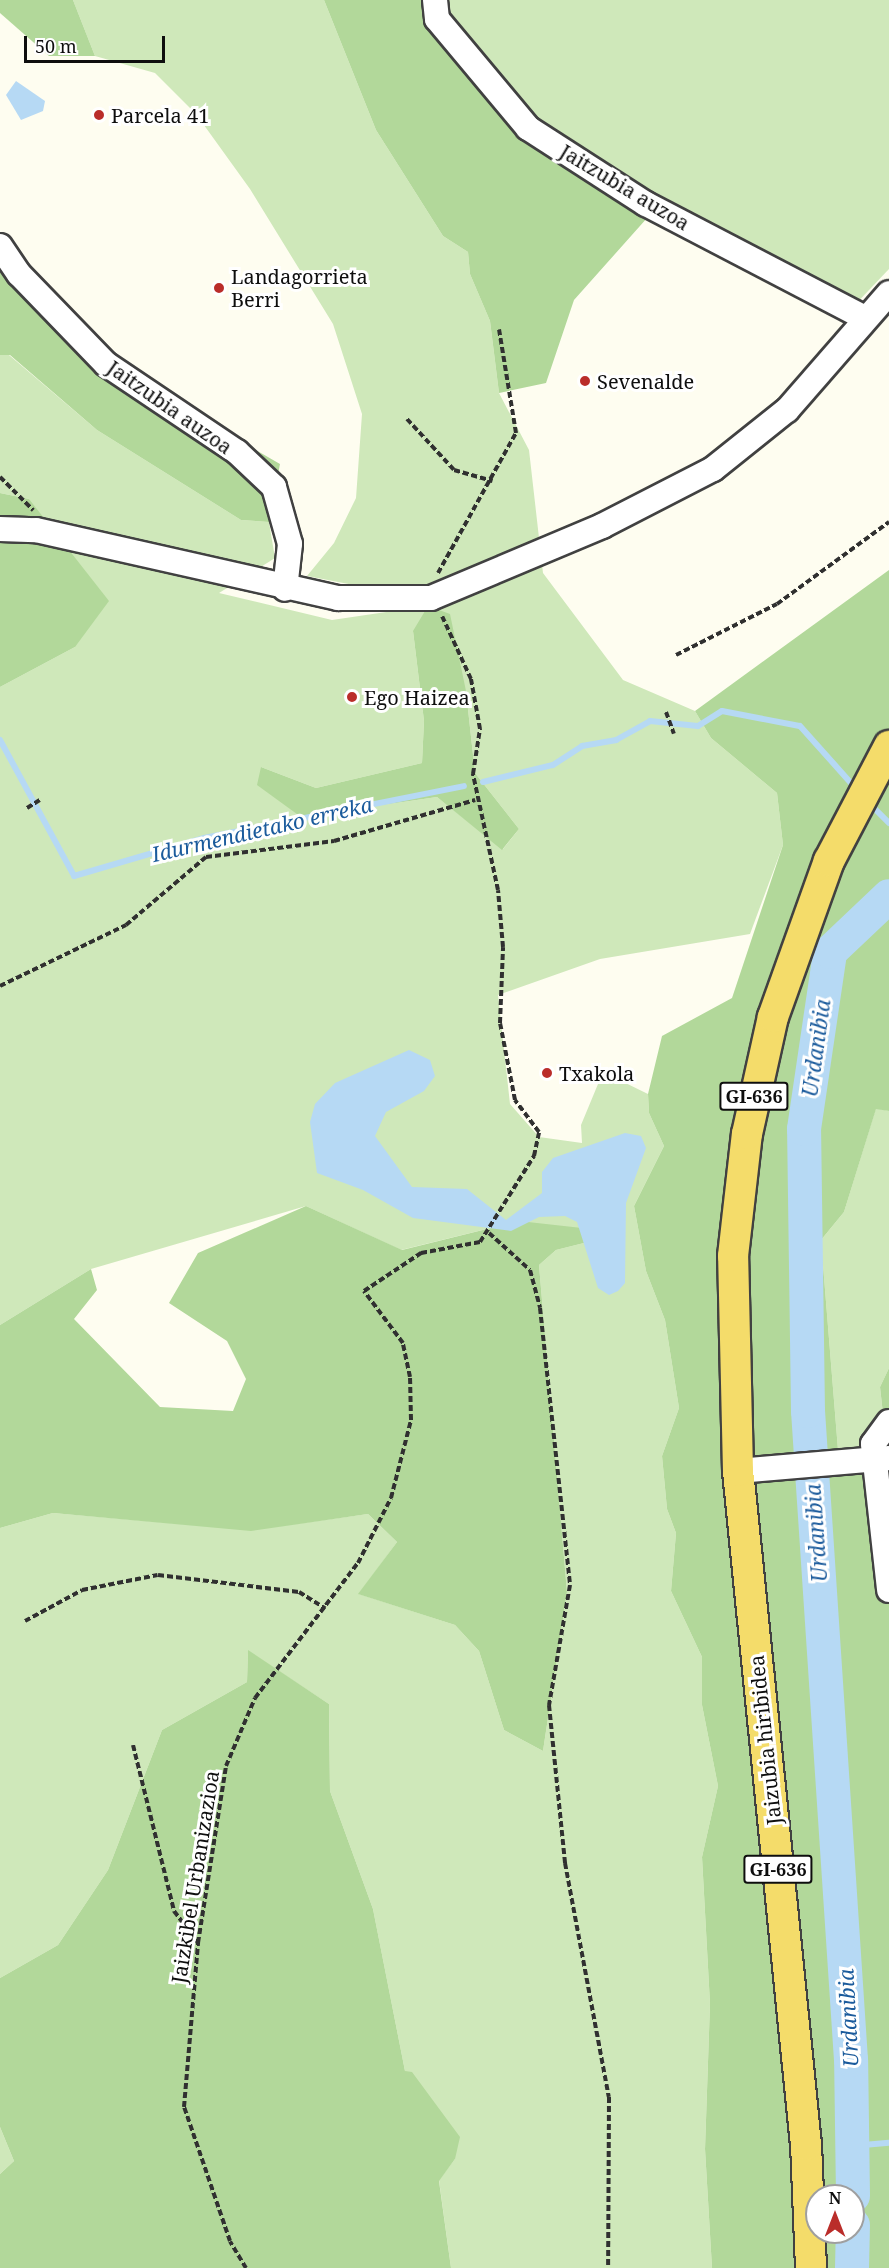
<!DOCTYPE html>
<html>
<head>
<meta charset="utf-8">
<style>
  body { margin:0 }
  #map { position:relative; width:889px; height:2268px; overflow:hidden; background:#fefdf0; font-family:"Noto Serif",serif }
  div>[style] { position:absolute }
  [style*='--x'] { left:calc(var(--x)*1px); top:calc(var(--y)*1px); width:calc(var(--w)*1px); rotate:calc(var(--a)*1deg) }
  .green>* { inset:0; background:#cfe8ba }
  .forest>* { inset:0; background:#b2d89a }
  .water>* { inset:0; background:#b6d9f4 }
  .stream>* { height:6px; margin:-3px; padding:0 3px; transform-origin:3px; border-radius:3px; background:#b6d9f4 }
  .river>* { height:34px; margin:-17px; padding:0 17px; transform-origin:17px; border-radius:17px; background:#b6d9f4 }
  .path>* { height:4px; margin-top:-2px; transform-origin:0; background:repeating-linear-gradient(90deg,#303030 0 6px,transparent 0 9px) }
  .roads { filter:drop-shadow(2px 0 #414141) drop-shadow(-2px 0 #414141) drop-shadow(0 2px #414141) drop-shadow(0 -2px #414141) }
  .minor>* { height:24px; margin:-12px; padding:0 12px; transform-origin:12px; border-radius:12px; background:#fff }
  .major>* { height:30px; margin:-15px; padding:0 15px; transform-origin:15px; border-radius:15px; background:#f4dc6a }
  .dots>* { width:16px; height:16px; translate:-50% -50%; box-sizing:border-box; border:3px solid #fff; border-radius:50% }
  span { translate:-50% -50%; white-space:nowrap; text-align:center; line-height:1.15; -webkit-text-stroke:6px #fff; paint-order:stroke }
  .shield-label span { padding:2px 4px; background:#fff; border:2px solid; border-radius:4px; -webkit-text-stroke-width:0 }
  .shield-label { font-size:18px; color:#0e0e0e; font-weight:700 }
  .poi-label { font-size:20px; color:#0e0e0e }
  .left { translate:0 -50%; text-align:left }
  .street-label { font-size:20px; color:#0e0e0e }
  .water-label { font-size:21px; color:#1b5b9c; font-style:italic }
  .north { position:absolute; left:805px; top:2184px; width:60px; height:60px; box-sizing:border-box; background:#fff; border:2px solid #9f9f9f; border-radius:50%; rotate:0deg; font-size:16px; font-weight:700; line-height:24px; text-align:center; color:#0e0e0e }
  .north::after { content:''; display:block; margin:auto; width:21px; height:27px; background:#ba2d2a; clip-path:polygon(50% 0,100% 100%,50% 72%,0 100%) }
  .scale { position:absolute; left:24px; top:36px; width:141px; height:27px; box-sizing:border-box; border:3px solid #0e0e0e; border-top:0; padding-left:8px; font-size:18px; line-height:21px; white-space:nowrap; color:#0e0e0e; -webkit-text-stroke:4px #fff; paint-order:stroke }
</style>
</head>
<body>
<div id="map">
  <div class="green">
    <i style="clip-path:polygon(evenodd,73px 0,324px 0,376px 130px,443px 236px,468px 252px,470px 274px,490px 321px,499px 393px,529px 450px,543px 573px,623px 680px,695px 711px,711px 738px,777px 793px,783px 845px,750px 934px,600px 959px,498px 995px,510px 1104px,539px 1137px,582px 1143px,581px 1125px,603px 1072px,648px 1094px,649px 1113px,664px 1146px,634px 1206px,646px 1271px,665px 1320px,679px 1408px,662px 1456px,667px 1509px,676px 1533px,671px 1591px,702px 1657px,702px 1705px,718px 1786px,702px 1857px,710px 2004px,705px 2149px,712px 2268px,451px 2268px,439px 2180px,455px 2159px,405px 2071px,373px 1909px,330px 1791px,329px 1704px,248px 1651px,247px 1682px,162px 1730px,108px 1870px,58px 1945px,0 1978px,0 1528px,53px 1513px,251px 1530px,368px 1514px,397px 1542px,359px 1594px,455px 1625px,479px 1651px,504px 1730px,543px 1751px,567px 1592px,539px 1265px,556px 1250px,584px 1243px,519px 1221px,401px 1250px,306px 1206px,91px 1269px,0 1325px,0 687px,75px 647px,29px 499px,0 493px,0 355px,9px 355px,97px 430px,241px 520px,269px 522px,275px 558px,219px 593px,332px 620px,427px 606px,385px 591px,307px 576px,334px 543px,356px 498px,362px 414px,333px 324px,250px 189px,196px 114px,155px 73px,95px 56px,73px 0,413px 631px,466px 691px,475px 773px,519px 829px,503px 849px,437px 797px,301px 817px,261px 767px,316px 788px,422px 763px,424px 721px,413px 631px)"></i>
    <i style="clip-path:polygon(441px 0,889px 0,889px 269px,850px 310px,524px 115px)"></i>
    <i style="clip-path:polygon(876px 1108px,889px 1111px,889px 1368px,880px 1387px,884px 1423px,875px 1460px,839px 1462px,821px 1240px,844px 1212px)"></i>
    <i style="clip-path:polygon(0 2127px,14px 2161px,0 2174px)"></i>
  </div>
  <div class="forest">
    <i style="clip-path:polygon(0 0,73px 0,95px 56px,49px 56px,0 13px)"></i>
    <i style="clip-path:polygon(324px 0,441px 0,524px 115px,664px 199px,574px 300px,546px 383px,499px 393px,490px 321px,470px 274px,468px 252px,443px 236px,376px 130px)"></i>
    <i style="clip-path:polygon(0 259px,89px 353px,280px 464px,269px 522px,241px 520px,97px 430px,10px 355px,0 355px)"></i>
    <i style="clip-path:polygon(0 493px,29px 499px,109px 601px,75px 647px,0 687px)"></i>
    <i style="clip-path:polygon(evenodd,889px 570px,889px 1111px,876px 1109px,844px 1212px,821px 1240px,839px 1462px,875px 1459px,884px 1423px,880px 1387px,889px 1368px,889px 2268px,712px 2268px,705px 2149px,710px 2004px,702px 1857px,718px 1786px,702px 1705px,702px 1657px,671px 1591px,676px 1533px,667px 1509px,662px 1456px,679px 1408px,665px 1320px,646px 1271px,634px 1206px,664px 1146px,649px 1113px,648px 1094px,662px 1036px,732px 998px,783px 845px,777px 793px,711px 738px,695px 711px,889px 570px,817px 2196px,853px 2196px,853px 2232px,817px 2232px,817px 2196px)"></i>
    <i style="clip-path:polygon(428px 606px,450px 614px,466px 691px,475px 773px,519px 829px,502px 850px,437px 797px,301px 817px,257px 785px,261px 767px,316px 788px,422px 763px,424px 721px,413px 631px)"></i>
    <i style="clip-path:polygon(306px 1206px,402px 1250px,519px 1221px,582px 1228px,584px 1243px,556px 1250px,539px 1265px,567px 1592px,543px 1751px,504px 1730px,479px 1651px,455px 1625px,358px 1594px,397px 1542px,368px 1514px,251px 1531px,53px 1513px,0 1528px,0 1325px,91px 1269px,97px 1290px,74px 1319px,160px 1407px,233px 1411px,246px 1379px,227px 1341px,169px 1303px,198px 1253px)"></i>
    <i style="clip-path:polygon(248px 1650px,329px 1704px,330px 1791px,373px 1909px,405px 2071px,412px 2072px,460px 2137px,455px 2159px,439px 2181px,451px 2268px,0 2268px,0 2174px,14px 2161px,0 2127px,0 1978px,58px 1945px,108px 1870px,162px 1730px,247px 1682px)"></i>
  </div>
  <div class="water">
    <i style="clip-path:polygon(16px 81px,45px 101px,43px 111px,21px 120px,6px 95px)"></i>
    <i style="clip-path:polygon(409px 1050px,430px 1060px,435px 1076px,424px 1091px,386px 1112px,375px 1136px,412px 1187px,467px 1189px,506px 1220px,542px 1193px,542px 1172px,553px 1158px,625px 1133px,641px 1136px,646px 1148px,626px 1203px,625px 1283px,618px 1291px,609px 1295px,598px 1288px,577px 1222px,565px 1216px,539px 1217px,511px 1231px,413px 1218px,363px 1190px,317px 1173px,310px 1122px,315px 1104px,335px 1083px)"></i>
  </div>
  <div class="stream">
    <i style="--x:0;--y:740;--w:155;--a:61.4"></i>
    <i style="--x:74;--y:876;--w:135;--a:-16.3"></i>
    <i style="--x:204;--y:838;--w:265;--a:-11.3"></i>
    <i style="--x:483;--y:782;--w:72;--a:-13.7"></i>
    <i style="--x:553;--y:765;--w:35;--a:-33"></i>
    <i style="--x:582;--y:746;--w:35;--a:-10"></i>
    <i style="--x:616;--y:740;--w:39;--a:-29"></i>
    <i style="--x:650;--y:721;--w:48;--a:5.9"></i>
    <i style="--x:698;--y:726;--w:28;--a:-32"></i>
    <i style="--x:722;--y:711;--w:79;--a:10.9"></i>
    <i style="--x:800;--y:726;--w:76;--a:48.2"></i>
    <i style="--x:875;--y:809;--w:20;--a:45"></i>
    <i style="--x:852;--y:2146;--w:37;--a:-5"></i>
  </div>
  <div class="river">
    <i style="--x:853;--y:2196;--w:136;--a:-90.8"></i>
    <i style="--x:851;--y:2060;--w:650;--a:-93.79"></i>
    <i style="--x:808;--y:1411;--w:282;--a:-90.8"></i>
    <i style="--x:804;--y:1129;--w:179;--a:-81.6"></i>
    <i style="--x:830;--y:952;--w:81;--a:-43.5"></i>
    <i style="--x:852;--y:2268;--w:43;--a:-88.7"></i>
  </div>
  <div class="path">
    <i style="--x:407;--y:419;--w:69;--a:47.3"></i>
    <i style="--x:454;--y:470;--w:40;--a:16"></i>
    <i style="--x:0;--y:477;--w:47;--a:45"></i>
    <i style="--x:438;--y:573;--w:160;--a:-60.9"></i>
    <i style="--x:516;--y:433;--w:105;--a:-99.3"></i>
    <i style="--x:676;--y:655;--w:113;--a:-26.8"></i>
    <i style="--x:777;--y:604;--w:139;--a:-36.2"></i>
    <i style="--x:666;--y:712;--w:23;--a:70"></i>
    <i style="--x:27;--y:808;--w:15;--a:-32"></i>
    <i style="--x:0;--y:986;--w:140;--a:-25.8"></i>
    <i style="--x:126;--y:925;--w:105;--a:-40.4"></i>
    <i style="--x:206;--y:857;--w:129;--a:-7.1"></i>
    <i style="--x:334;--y:841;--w:147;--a:-16.2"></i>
    <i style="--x:489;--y:1233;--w:55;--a:42.1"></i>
    <i style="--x:530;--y:1270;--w:39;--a:75"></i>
    <i style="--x:540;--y:1308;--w:279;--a:83.8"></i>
    <i style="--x:570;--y:1585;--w:122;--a:99.9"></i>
    <i style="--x:549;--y:1705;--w:159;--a:84.2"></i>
    <i style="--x:565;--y:1863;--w:238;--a:79.4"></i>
    <i style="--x:609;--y:2097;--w:171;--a:90.3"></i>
    <i style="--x:25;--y:1621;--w:65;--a:-28.5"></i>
    <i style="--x:82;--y:1590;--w:77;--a:-11.2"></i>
    <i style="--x:158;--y:1575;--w:142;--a:6.9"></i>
    <i style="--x:299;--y:1592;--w:31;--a:32"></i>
    <i style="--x:133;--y:1745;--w:171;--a:76.1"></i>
    <i style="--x:174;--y:1911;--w:40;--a:53"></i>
    <i style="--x:246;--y:2268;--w:31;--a:-121"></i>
    <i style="--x:230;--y:2241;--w:142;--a:-108.9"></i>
    <i style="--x:184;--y:2107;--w:165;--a:-85.1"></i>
    <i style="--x:198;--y:1943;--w:179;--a:-81"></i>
    <i style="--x:226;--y:1766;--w:74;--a:-66.9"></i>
    <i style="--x:255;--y:1698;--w:170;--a:-52.7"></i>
    <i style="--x:358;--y:1563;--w:73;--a:-63.1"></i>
    <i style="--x:391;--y:1498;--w:81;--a:-75.6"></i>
    <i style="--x:411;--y:1420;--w:43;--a:-91.3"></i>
    <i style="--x:410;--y:1377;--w:35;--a:-102"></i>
    <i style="--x:403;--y:1343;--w:65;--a:-126.9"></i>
    <i style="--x:364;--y:1291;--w:69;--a:-33.7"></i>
    <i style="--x:421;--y:1253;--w:60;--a:-10.6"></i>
    <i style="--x:480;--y:1242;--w:102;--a:-57.9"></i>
    <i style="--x:534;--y:1156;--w:25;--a:-78"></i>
    <i style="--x:539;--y:1132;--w:40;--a:-127"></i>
    <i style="--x:515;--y:1100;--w:78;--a:-101"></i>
    <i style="--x:500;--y:1023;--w:76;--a:-87.7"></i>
    <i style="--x:503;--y:947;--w:57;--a:-95"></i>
    <i style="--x:498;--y:890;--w:119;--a:-102.2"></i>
    <i style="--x:473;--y:774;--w:46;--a:-81.2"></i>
    <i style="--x:480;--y:729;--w:51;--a:-100.2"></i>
    <i style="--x:471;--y:679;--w:69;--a:-114.7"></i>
  </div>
  <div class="roads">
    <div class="minor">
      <i style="--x:435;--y:0;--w:19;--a:84"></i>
      <i style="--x:437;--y:19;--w:142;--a:50.1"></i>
      <i style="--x:528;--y:128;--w:140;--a:32.8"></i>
      <i style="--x:646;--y:204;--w:247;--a:27.5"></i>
      <i style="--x:0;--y:246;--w:34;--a:56"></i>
      <i style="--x:19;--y:274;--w:125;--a:46"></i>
      <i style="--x:106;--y:364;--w:158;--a:33.9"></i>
      <i style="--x:237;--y:452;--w:51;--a:43.4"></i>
      <i style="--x:274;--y:487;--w:59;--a:74.3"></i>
      <i style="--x:290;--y:544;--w:45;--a:96.3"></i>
      <i style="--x:0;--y:529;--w:36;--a:2"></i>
      <i style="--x:36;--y:530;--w:310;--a:12.7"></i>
      <i style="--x:338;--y:598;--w:93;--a:0"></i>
      <i style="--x:431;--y:598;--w:186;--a:-22.8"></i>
      <i style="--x:602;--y:526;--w:125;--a:-27.2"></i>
      <i style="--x:713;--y:469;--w:95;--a:-38.6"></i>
      <i style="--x:787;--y:410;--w:155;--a:-48.9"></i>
      <i style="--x:889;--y:1422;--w:27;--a:126"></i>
      <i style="--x:873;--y:1444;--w:147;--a:83.7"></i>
      <i style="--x:738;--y:1471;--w:152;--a:-4.9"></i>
    </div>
    <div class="major">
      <i style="--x:811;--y:2268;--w:123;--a:-92.3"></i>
      <i style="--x:806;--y:2145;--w:677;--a:-95.76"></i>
      <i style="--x:738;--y:1471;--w:215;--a:-91.3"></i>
      <i style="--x:733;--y:1256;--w:123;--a:-83.5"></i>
      <i style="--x:747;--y:1134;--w:120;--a:-77.5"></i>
      <i style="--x:773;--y:1017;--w:166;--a:-70.3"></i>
      <i style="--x:829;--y:861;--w:130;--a:-62.4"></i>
    </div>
  </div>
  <div class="dots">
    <i style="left:99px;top:115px;background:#ba2d2a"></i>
    <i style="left:219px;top:288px;background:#ba2d2a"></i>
    <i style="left:585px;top:381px;background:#ba2d2a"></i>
    <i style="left:352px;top:697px;background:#ba2d2a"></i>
    <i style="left:547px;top:1073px;background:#ba2d2a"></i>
  </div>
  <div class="shield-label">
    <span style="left:754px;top:1096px">GI-636</span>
    <span style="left:778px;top:1869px">GI-636</span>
  </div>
  <div class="poi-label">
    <span class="left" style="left:111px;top:115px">Parcela 41</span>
    <span class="left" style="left:231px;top:288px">Landagorrieta<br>Berri</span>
    <span class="left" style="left:597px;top:381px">Sevenalde</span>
    <span class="left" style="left:364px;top:697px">Ego Haizea</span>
    <span class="left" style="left:559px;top:1073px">Txakola</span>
  </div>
  <div class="street-label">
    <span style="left:625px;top:187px;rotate:31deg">Jaitzubia auzoa</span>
    <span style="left:170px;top:407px;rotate:35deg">Jaitzubia auzoa</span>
    <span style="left:765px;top:1740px;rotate:-96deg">Jaizubia hiribidea</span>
    <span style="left:195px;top:1877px;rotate:-81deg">Jaizkibel Urbanizazioa</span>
  </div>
  <div class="water-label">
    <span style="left:262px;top:829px;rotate:-13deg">Idurmendietako erreka</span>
    <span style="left:816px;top:1048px;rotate:-82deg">Urdanibia</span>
    <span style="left:816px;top:1533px;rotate:-94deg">Urdanibia</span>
    <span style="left:848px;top:2018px;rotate:-93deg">Urdanibia</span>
  </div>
  <div class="north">N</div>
  <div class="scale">50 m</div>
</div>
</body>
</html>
